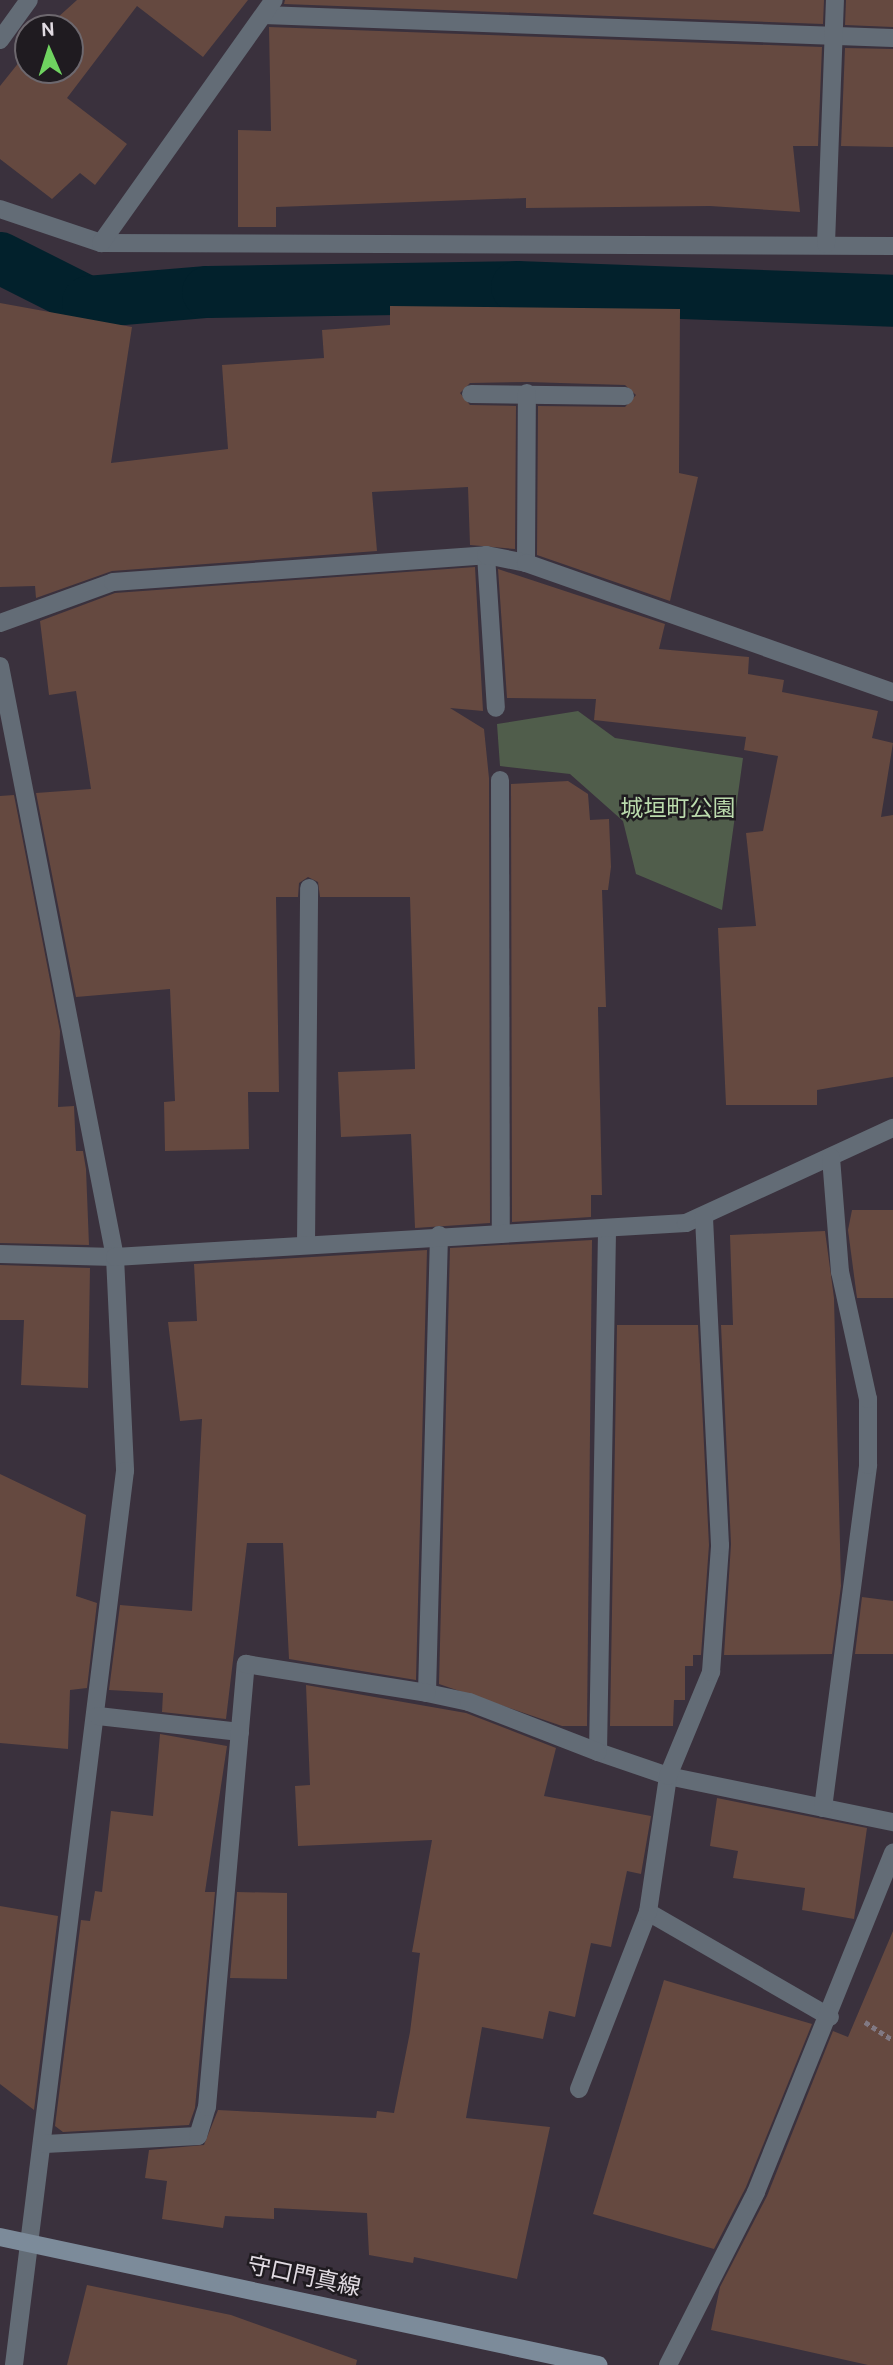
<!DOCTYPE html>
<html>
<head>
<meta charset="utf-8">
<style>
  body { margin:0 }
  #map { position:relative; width:893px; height:2365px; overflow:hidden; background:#3a313d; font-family:Cabin,"Noto Sans JP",sans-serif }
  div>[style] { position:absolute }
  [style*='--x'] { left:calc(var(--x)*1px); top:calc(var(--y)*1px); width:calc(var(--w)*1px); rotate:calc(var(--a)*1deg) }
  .green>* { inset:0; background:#505d4b }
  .canal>* { height:52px; margin:-26px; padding:0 26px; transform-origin:26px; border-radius:26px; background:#02212c }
  .building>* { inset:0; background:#654940 }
  .path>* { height:4.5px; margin-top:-2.25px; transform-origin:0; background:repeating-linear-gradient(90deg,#817983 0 5px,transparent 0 8.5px) }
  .service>* { height:18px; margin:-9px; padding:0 9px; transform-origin:9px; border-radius:9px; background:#636c76 }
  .minor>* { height:18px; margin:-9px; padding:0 9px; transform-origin:9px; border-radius:9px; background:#636c76 }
  .secondary>* { height:18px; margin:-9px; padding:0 9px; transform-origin:9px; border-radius:9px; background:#7c8b9a }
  span { translate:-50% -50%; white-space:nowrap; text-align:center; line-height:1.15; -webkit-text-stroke:5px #1f1b20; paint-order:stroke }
  .park-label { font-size:23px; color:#bbdbad }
  .street-label { font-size:23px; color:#e1dbe2 }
  .north { position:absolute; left:14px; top:14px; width:70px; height:70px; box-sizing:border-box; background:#1f1b20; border:2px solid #6d686e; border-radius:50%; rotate:357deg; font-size:19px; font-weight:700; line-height:28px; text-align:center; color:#e1dbe2 }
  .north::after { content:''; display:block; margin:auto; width:24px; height:32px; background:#6fd360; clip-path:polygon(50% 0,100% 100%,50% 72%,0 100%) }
</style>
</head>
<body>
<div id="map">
  <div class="green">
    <i style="clip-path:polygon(578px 711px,615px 738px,743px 758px,722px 910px,636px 874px,623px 821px,570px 774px,500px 766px,497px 724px)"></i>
  </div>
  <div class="canal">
    <i style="--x:0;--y:258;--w:98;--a:26.6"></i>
    <i style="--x:88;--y:302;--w:120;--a:-4.8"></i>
    <i style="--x:208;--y:292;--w:309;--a:-0.9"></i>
    <i style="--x:517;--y:287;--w:376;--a:2.1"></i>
  </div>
  <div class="building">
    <i style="clip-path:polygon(77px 0,248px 0,203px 57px,137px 6px,67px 98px,127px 144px,95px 185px,80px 173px,52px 199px,0 159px,0 86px,28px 51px,28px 70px,70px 70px,70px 28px,46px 28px)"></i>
    <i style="clip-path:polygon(285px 0,824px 0,823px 24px,284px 4px)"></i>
    <i style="clip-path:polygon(846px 0,893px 0,893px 27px,845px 25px)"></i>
    <i style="clip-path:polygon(269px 27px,822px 47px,818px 146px,793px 146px,800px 212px,710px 206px,526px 208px,526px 198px,276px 207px,276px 227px,238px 227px,238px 130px,271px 131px)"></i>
    <i style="clip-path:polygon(845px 48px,893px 49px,893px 147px,841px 146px)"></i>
    <i style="clip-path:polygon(0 303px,132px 327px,111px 463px,228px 449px,222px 365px,324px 358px,322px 330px,390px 325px,390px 306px,680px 309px,679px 473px,698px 477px,670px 601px,537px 555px,538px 406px,625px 407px,636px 395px,625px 385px,528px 382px,470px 383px,460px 393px,470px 405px,516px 406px,515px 549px,470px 545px,468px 487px,372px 492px,377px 551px,112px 571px,36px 598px,35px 586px,0 587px)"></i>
    <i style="clip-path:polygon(475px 567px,483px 711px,450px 708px,484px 729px,489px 778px,490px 1223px,415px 1228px,411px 1134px,341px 1137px,338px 1072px,415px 1069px,410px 897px,320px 897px,318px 882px,308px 877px,299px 883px,298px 897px,276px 897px,279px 1092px,248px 1092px,249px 1149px,165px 1151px,164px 1102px,175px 1101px,170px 989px,76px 997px,36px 793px,91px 789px,76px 691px,49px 695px,40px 621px,115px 593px)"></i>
    <i style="clip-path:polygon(498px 569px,665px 624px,659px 649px,749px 657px,748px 674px,784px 680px,782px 692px,878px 711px,872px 738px,893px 743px,881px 817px,893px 815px,893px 1077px,817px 1090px,817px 1105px,726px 1105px,718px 928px,756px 926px,746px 833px,763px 831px,778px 756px,744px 750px,746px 737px,594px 720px,596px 699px,507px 698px)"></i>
    <i style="clip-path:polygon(568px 781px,588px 794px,590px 820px,609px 819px,611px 867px,608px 890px,602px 890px,606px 1007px,598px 1007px,602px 1195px,591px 1195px,591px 1217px,512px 1222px,511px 784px)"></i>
    <i style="clip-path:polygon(14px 795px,60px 1031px,58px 1107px,74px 1106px,76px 1151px,83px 1151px,86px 1169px,89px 1245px,0 1243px,0 796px)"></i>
    <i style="clip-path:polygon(852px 1210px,893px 1210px,893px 1298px,857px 1298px,848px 1230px)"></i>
    <i style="clip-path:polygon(825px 1231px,834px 1298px,841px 1586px,832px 1654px,724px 1655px,731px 1544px,721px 1325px,733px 1325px,730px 1235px)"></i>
    <i style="clip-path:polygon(592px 1240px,587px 1726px,562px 1726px,439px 1684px,450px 1248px)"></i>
    <i style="clip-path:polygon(427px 1250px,416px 1680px,289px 1659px,283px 1543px,247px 1543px,226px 1719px,162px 1712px,163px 1693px,109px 1690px,120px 1605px,192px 1611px,202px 1419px,180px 1421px,168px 1322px,197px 1321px,194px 1264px)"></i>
    <i style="clip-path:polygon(0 1265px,90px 1268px,88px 1388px,21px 1385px,24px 1320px,0 1320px)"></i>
    <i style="clip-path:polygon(617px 1325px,698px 1325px,709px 1545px,701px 1655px,693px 1655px,693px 1666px,685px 1666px,685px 1700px,674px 1700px,673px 1726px,610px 1726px)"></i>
    <i style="clip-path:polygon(0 1474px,86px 1515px,76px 1596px,97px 1603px,87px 1688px,70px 1690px,68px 1749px,0 1743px)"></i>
    <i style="clip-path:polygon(862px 1597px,893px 1601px,893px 1654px,855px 1654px)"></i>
    <i style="clip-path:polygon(306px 1685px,466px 1713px,556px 1748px,544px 1796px,651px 1816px,641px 1874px,627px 1871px,611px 1947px,591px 1943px,575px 2017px,549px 2011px,543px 2039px,482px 2027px,466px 2118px,550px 2127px,517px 2279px,414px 2257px,413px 2263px,369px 2255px,367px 2213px,274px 2208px,274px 2219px,225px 2216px,223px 2228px,162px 2219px,167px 2181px,145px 2178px,149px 2150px,204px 2145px,218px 2110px,376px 2118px,377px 2111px,394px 2113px,410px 2032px,420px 1953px,412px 1952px,432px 1840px,298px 1846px,295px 1786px,310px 1785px)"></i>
    <i style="clip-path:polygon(160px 1734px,227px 1746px,205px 1892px,215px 1892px,195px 2108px,189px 2125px,63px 2132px,55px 2126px,81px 1920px,90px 1921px,95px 1891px,102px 1892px,111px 1811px,153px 1816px)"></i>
    <i style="clip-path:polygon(717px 1798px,867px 1828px,854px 1919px,802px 1910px,805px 1888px,733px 1878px,738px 1851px,710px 1846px)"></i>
    <i style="clip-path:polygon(237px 1892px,287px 1893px,287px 1979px,230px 1978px)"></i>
    <i style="clip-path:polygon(0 1906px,58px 1916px,34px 2110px,0 2084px)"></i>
    <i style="clip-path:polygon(893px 1931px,893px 2365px,868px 2365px,711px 2330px,720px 2287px,767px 2196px,833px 2031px,848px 2037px)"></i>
    <i style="clip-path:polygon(664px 1980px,812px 2024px,746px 2187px,714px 2249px,593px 2214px)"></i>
    <i style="clip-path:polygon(87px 2285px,231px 2315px,357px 2360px,356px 2365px,67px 2365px)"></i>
  </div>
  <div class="path">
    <i style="--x:865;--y:2022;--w:33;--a:33"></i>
  </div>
  <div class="service">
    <i style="--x:486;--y:555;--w:153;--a:86.3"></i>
    <i style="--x:500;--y:780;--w:454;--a:89.9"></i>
    <i style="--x:306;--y:1245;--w:357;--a:-89.5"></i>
    <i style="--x:648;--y:1912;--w:210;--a:30"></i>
  </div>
  <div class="minor">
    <i style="--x:264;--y:15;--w:629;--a:2.09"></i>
    <i style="--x:0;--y:40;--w:49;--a:-54.1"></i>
    <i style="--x:0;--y:209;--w:107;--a:18.6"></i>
    <i style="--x:101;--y:243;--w:792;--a:0.22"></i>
    <i style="--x:101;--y:243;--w:298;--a:-54.6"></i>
    <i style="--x:826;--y:244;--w:244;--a:-87.9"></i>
    <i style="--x:471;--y:394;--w:154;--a:0.7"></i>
    <i style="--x:526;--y:563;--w:170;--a:-89.7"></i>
    <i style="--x:0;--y:623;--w:120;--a:-19.9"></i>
    <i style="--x:113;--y:582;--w:374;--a:-4.1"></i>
    <i style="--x:486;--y:555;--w:41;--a:11.3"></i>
    <i style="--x:526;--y:563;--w:389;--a:19.4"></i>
    <i style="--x:0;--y:666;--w:602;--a:78.99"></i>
    <i style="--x:115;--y:1257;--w:214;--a:87.3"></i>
    <i style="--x:125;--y:1471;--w:901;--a:97.08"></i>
    <i style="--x:607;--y:1232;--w:520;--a:90.99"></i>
    <i style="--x:598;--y:1752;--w:74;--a:18.9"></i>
    <i style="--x:668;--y:1776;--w:230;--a:11.6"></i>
    <i style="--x:439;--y:1235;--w:458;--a:91.5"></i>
    <i style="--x:427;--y:1693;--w:43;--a:12.1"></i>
    <i style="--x:469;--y:1702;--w:138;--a:21.2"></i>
    <i style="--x:0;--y:1254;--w:115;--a:1.5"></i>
    <i style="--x:115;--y:1257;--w:572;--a:-3.41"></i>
    <i style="--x:686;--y:1223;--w:228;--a:-24.7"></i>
    <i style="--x:98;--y:1716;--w:143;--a:6.4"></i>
    <i style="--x:823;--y:1808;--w:346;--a:-82.5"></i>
    <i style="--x:868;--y:1465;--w:66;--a:-90"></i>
    <i style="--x:868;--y:1399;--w:130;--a:-102.4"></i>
    <i style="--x:840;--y:1272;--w:115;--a:-94.5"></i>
    <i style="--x:579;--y:2089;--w:190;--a:-68.7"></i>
    <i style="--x:648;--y:1912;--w:137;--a:-81.6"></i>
    <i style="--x:668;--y:1776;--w:113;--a:-67.5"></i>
    <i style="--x:711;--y:1672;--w:127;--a:-85.9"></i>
    <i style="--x:720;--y:1545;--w:330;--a:-92.8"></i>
    <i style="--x:45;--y:2144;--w:153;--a:-3"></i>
    <i style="--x:198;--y:2136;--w:30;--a:-73"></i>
    <i style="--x:207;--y:2107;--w:445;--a:-85"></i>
    <i style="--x:246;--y:1664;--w:183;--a:9.1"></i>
    <i style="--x:668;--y:2365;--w:194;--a:-63"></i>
    <i style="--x:756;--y:2192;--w:366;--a:-68"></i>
  </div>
  <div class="secondary">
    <i style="--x:0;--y:2237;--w:612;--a:12.08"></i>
  </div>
  <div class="park-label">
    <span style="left:678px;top:808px">城垣町公園</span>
  </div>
  <div class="street-label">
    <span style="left:304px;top:2276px;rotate:12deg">守口門真線</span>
  </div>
  <div class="north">N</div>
</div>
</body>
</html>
